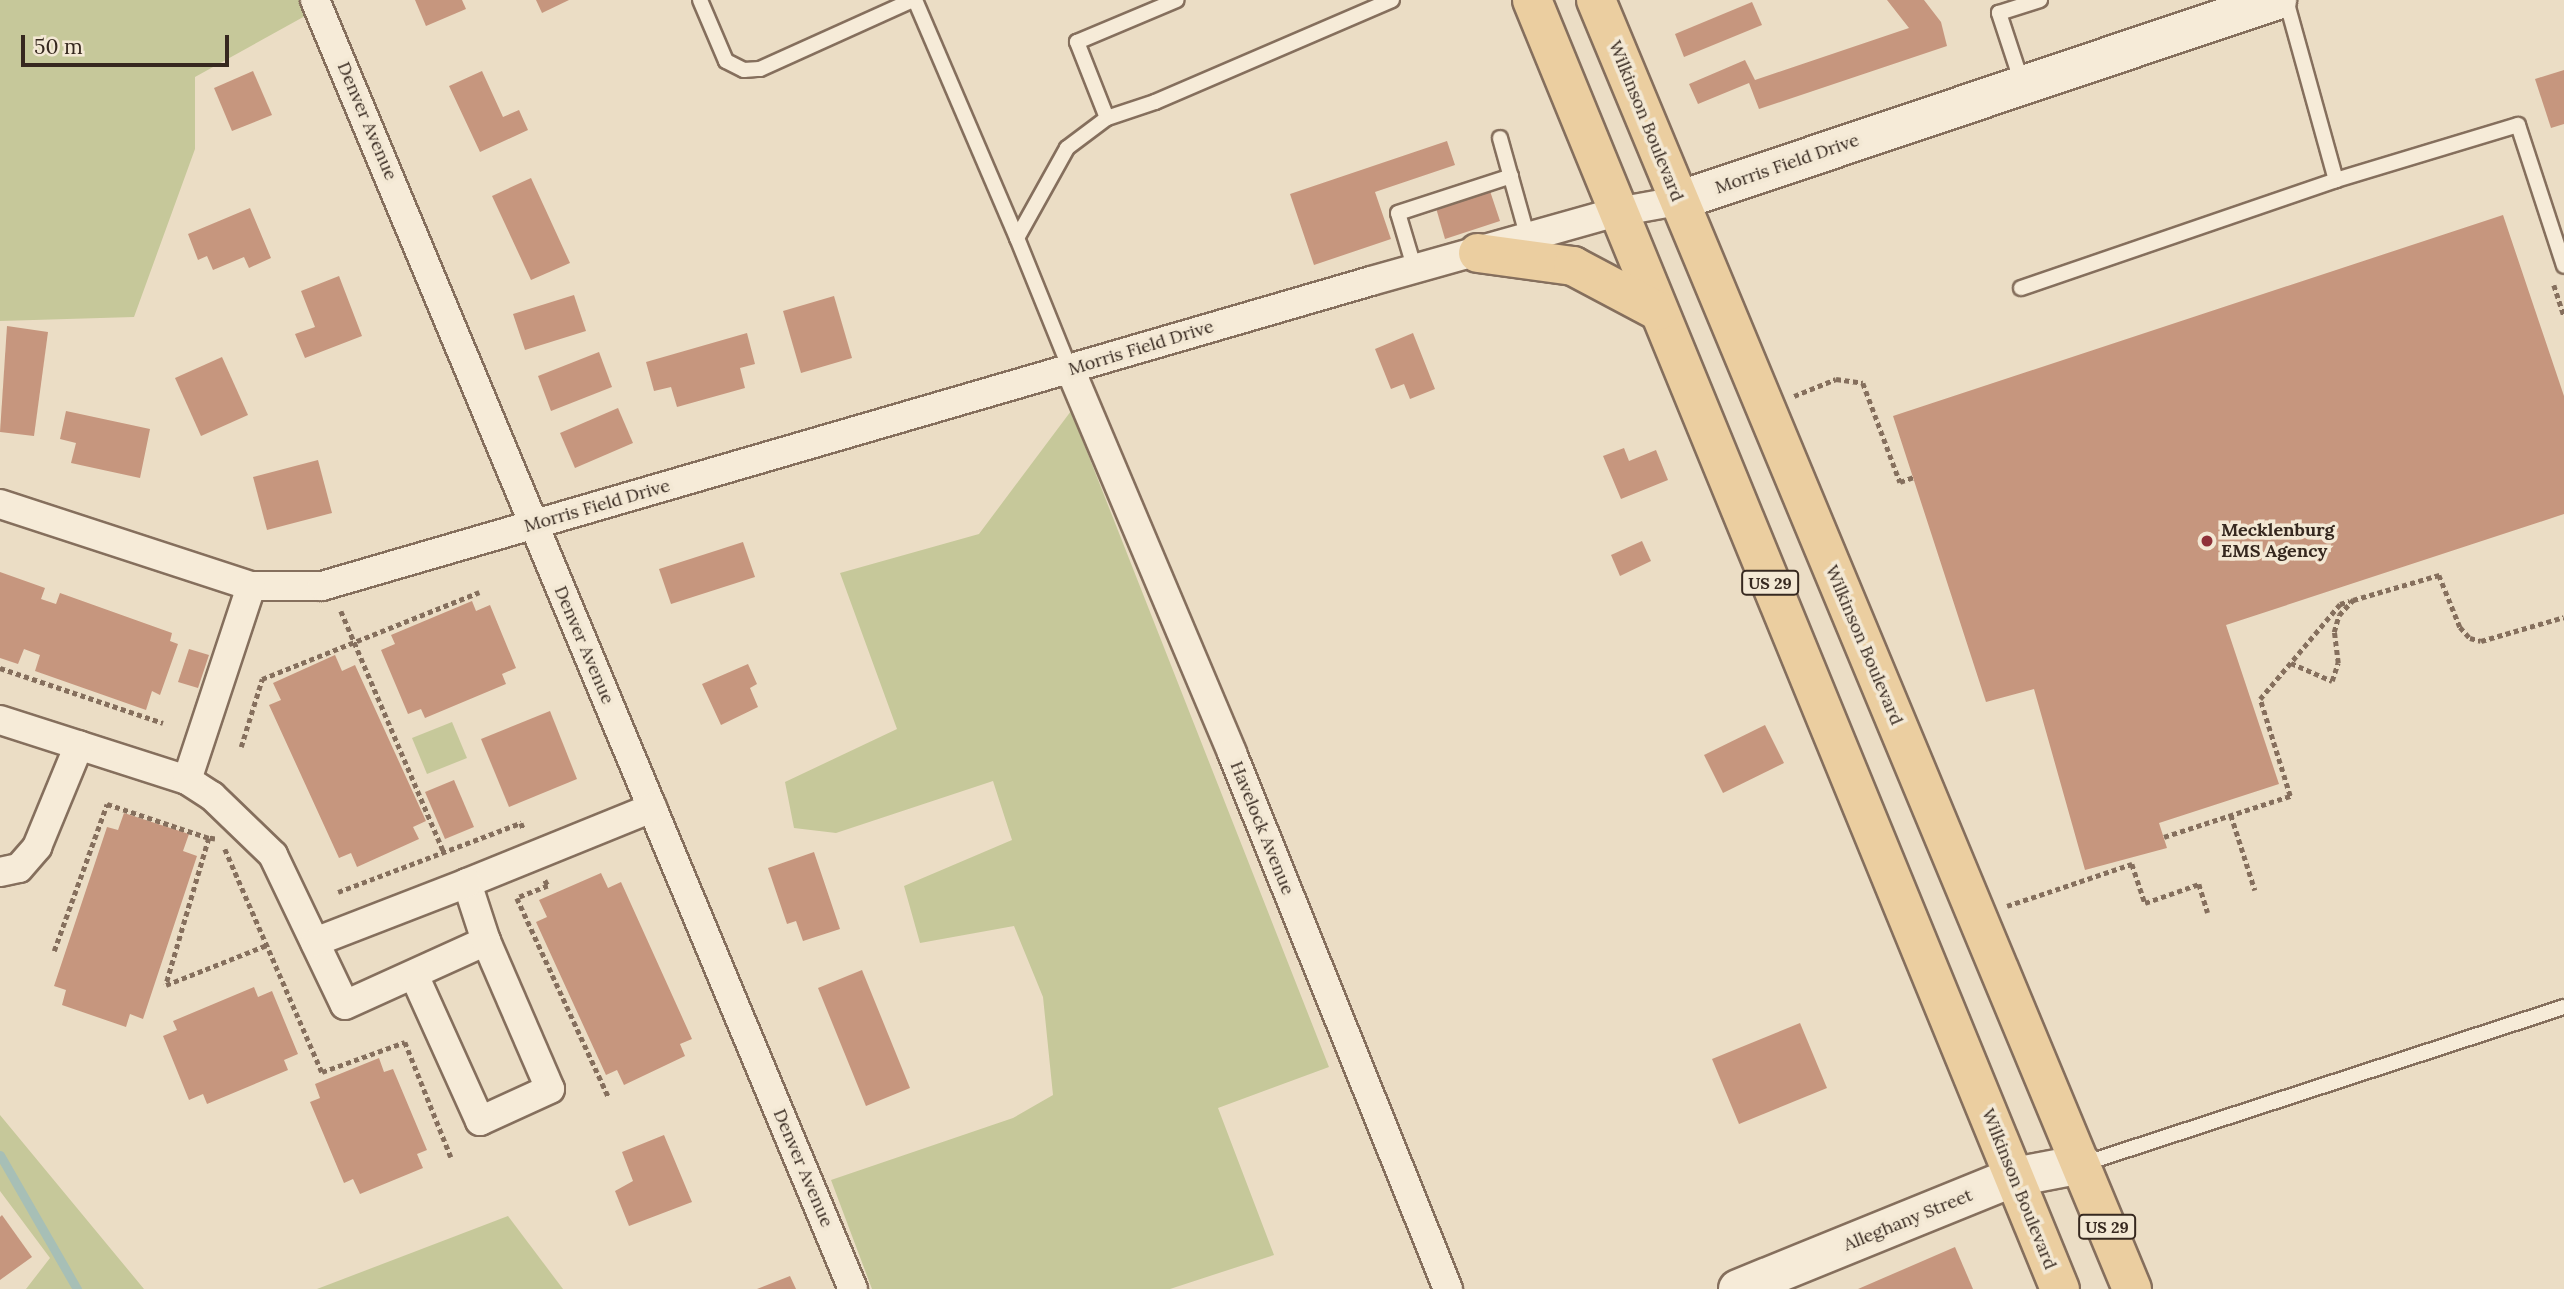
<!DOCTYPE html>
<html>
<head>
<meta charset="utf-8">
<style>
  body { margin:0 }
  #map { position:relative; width:2564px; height:1289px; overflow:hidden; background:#ebddc5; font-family:Lora,serif }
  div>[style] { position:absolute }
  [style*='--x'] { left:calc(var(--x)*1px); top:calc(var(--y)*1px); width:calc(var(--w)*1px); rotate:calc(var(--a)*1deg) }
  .green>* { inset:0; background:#c6c89a }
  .stream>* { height:9px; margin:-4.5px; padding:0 4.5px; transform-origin:4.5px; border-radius:4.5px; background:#a7bfb6 }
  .building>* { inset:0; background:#c6967e }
  .path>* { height:4.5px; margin-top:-2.25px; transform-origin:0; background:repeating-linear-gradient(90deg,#856f5d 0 5px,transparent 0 8.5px) }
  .roads { filter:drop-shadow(2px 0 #856f5d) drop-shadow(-2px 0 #856f5d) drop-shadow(0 2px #856f5d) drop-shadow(0 -2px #856f5d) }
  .lane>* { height:14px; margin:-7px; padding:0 7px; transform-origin:7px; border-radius:7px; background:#f6ebd8 }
  .street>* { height:28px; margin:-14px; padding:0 14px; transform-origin:14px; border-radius:14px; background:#f6ebd8 }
  .secondary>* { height:38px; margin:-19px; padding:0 19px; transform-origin:19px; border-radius:19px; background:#f6ebd8 }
  .primary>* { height:38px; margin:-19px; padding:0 19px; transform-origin:19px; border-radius:19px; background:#ebcea0 }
  .dots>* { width:19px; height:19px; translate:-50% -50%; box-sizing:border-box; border:4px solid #f3e8d4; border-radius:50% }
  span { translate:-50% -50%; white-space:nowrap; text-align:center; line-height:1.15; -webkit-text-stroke:7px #f3e8d4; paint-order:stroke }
  .shield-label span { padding:2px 5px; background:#f3e8d4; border:2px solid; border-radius:5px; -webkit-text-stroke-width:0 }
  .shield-label { font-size:16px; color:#36281f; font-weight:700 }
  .street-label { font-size:18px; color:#36281f }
  .poi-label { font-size:18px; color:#36281f; font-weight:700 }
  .left { translate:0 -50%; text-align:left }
  .scale { position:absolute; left:21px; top:35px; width:208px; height:32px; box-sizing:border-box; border:4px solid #36281f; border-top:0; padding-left:9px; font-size:21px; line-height:24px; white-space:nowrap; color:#36281f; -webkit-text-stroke:5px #f3e8d4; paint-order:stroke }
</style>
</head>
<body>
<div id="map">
  <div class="green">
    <i style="clip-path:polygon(0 0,334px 0,195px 77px,195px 149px,134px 317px,0 321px)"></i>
    <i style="clip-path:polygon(1071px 411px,1329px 1067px,1218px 1108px,1274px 1255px,1170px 1289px,872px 1289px,831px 1180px,1013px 1118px,1053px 1095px,1043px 997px,1014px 926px,920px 943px,904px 886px,1012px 840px,993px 781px,836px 833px,794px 828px,785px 782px,897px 729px,840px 573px,979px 534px)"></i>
    <i style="clip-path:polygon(452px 722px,467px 758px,427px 774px,412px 738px)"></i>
    <i style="clip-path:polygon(0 1115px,144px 1289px,26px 1289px,50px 1258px,0 1191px)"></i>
    <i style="clip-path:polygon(508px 1216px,563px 1289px,317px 1289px)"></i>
  </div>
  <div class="stream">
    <i style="--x:0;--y:1155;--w:155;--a:60.1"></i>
  </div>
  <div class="building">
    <i style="clip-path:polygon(415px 0,462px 0,466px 9px,426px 26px)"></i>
    <i style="clip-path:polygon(536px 0,569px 0,542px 13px)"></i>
    <i style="clip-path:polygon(1887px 0,1924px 0,1941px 22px,1947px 46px,1759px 109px,1749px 83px,1698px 104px,1689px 84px,1745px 60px,1755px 80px,1909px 28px)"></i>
    <i style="clip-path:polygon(1752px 2px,1762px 25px,1684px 57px,1675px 34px)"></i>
    <i style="clip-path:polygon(2564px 70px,2564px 124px,2551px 128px,2535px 79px)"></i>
    <i style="clip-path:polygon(253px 71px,272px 115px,232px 131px,214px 88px)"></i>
    <i style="clip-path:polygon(482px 71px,503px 117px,519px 110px,528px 130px,480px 152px,449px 86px)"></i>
    <i style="clip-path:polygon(1447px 141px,1455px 165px,1375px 192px,1391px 239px,1314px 265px,1290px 194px)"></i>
    <i style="clip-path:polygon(531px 178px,570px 263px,531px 280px,492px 196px)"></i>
    <i style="clip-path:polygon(1490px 191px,1500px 221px,1445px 239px,1436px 208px)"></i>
    <i style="clip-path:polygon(250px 208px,271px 258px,249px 268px,244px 257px,213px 270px,207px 256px,198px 260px,188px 234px)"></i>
    <i style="clip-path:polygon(2503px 215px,2564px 396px,2564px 514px,2226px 625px,2279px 784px,2159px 823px,2167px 848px,2085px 870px,2034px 689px,1986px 702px,1893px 416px)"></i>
    <i style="clip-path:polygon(339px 276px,362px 336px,305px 358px,295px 334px,315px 327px,301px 291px)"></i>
    <i style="clip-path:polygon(574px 295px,586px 331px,525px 350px,513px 314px)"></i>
    <i style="clip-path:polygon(834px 296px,852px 358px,801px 373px,783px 311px)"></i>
    <i style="clip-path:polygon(7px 326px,48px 332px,34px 436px,0 432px)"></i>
    <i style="clip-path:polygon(747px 333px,755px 364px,740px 368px,745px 388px,677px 407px,671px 387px,654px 391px,646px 362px)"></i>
    <i style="clip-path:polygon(1413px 333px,1435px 389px,1410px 399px,1404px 384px,1391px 389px,1375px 349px)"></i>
    <i style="clip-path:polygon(599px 352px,612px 387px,551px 411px,538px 376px)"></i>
    <i style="clip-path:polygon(222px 357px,248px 415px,201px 436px,175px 378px)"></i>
    <i style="clip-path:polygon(618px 408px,633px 443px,575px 468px,560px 433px)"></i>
    <i style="clip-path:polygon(66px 411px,150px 429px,140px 478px,71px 463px,76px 443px,60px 439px)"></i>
    <i style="clip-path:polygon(1624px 448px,1629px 461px,1656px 450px,1668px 480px,1621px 499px,1603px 456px)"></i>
    <i style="clip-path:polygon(318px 460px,332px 513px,267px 530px,253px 477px)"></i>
    <i style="clip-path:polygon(1642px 541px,1651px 561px,1620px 576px,1611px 555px)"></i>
    <i style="clip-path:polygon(743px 542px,755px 577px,671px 604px,659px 569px)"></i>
    <i style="clip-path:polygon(0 572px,45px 588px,41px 599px,56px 604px,60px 593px,172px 633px,170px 641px,178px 644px,160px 695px,152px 691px,146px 710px,35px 671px,40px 655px,24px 649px,18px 664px,0 658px)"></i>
    <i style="clip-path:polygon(472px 601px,476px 611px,490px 605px,516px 668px,502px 674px,506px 684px,425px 718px,421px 709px,408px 714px,381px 650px,395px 644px,391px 635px)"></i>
    <i style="clip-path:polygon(189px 649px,209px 655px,198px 688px,178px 682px)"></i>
    <i style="clip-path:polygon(335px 655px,342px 671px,355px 665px,426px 821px,413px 827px,419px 839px,357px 867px,351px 853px,339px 858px,269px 705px,281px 700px,273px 683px)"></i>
    <i style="clip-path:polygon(748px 664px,757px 684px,750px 688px,758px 707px,721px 725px,702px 684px)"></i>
    <i style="clip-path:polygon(550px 711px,577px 779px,509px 807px,481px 739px)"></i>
    <i style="clip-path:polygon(1765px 725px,1784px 763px,1723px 793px,1704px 755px)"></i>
    <i style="clip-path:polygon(454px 780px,474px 827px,445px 839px,425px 792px)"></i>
    <i style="clip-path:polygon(124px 813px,189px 834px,183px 851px,197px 856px,143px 1019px,130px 1014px,126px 1027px,62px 1005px,66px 990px,54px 986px,107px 827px,118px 830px)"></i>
    <i style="clip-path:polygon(814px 852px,840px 929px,803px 941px,796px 921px,787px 924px,768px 868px)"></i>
    <i style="clip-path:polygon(601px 873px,608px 888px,621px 882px,692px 1039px,680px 1044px,685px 1056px,624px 1085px,617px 1070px,606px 1075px,536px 922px,547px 917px,539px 900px)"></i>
    <i style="clip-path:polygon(862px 970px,910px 1088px,866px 1106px,818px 988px)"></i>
    <i style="clip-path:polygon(254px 987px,258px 997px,272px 991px,298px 1054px,284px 1060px,288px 1070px,207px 1104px,203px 1094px,189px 1100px,163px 1036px,177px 1030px,173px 1021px)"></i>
    <i style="clip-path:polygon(1800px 1023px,1827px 1088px,1739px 1124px,1712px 1059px)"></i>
    <i style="clip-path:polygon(379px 1058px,384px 1072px,393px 1069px,427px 1150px,417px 1154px,423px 1168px,360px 1194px,353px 1179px,344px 1183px,310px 1102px,320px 1098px,315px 1084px)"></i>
    <i style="clip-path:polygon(664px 1135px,692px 1202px,629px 1226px,615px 1191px,633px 1181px,622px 1152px)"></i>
    <i style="clip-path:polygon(2px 1215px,32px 1257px,0 1280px,0 1217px)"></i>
    <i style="clip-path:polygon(1955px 1247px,1973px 1289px,1858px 1289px)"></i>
    <i style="clip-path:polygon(790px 1276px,796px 1289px,757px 1289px)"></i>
  </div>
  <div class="path">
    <i style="--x:2554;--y:285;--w:33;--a:72"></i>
    <i style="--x:1794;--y:396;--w:45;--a:-22"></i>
    <i style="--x:1836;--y:379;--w:27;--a:8"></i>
    <i style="--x:1863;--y:383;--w:106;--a:69.5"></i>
    <i style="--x:1900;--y:482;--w:15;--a:-20"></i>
    <i style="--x:341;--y:611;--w:262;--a:66.9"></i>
    <i style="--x:2291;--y:663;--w:45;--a:23.7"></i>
    <i style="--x:2332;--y:681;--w:19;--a:-72"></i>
    <i style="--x:2338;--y:663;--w:31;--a:-97"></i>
    <i style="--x:2334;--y:632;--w:18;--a:-74"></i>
    <i style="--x:2339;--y:615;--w:21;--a:-47"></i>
    <i style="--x:2353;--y:600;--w:90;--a:-16.2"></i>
    <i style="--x:2439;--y:575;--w:56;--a:68"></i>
    <i style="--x:2460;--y:627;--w:15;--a:48"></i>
    <i style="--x:2470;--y:638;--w:11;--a:15"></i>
    <i style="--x:2481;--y:641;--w:86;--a:-16.1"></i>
    <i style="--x:0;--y:668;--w:172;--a:18.6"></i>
    <i style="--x:241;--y:747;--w:71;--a:-72.8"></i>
    <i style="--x:262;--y:679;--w:234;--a:-21.8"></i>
    <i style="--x:2231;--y:815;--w:79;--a:72.3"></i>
    <i style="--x:2164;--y:837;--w:133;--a:-18"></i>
    <i style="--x:2290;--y:796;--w:102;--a:-107.2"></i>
    <i style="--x:2260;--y:699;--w:124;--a:-49.9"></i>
    <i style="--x:2340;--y:604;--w:10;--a:-17"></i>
    <i style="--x:215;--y:839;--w:6;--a:-171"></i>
    <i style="--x:209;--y:838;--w:153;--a:106.3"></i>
    <i style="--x:166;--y:985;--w:109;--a:-21.6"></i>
    <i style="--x:225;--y:849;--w:243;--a:66.5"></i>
    <i style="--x:322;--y:1072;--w:88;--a:-19.9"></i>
    <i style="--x:405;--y:1042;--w:124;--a:68.2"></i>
    <i style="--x:545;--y:880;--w:7;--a:63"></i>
    <i style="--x:548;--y:886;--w:33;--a:159"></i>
    <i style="--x:517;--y:898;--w:218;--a:65.3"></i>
    <i style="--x:338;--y:892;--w:196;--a:-20.7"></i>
    <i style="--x:521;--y:823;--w:8;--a:67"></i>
    <i style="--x:2007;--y:906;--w:132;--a:-18.6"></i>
    <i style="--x:2132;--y:864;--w:41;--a:71.6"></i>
    <i style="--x:2145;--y:903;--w:57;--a:-19.4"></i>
    <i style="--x:2199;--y:884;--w:30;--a:73"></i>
    <i style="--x:54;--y:951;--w:156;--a:-70.2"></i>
    <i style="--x:107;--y:804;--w:108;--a:18.4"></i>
  </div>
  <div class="roads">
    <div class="lane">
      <i style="--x:700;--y:0;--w:66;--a:66.9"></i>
      <i style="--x:726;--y:61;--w:20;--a:27"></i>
      <i style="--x:744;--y:70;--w:16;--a:-4"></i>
      <i style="--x:760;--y:69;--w:168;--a:-24.3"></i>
      <i style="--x:915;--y:0;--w:259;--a:66.8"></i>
      <i style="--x:2286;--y:0;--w:187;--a:74.5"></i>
      <i style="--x:2022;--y:83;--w:74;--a:-108.2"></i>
      <i style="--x:1999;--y:13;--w:43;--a:-17.6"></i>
      <i style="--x:1107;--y:118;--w:82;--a:-111.5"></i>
      <i style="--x:1077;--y:42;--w:108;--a:-22.8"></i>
      <i style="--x:1500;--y:138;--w:104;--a:74.4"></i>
      <i style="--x:1415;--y:270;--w:59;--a:-106.6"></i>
      <i style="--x:1398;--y:213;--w:119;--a:-18.1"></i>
      <i style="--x:2021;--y:288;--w:333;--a:-18.9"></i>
      <i style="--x:2336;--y:180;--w:190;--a:-16.8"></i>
      <i style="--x:2518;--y:125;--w:148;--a:71.9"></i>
      <i style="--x:1070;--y:369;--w:141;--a:-112"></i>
      <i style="--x:1017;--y:238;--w:103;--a:-60.9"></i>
      <i style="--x:1067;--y:148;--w:50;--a:-36.9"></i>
      <i style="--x:1107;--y:118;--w:51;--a:-18.4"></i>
      <i style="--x:1155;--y:102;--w:258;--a:-23.3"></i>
      <i style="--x:2083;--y:1164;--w:506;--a:-18.08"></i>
    </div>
    <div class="street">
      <i style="--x:315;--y:0;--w:1397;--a:67.35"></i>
      <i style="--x:1070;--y:369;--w:417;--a:67.1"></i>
      <i style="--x:1232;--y:753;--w:578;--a:68.05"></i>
      <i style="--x:0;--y:504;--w:264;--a:18.1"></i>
      <i style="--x:251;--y:586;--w:71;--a:0"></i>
      <i style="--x:322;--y:586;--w:1092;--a:-16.21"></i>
      <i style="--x:1371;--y:281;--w:255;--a:-15.7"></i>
      <i style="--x:1617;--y:212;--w:62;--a:-10.2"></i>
      <i style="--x:0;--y:720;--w:196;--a:17.8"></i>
      <i style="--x:187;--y:780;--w:30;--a:33"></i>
      <i style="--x:212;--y:796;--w:85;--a:44"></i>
      <i style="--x:273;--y:855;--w:166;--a:64.4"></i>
      <i style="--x:345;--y:1005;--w:155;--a:-24.4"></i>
      <i style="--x:486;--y:941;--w:161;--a:66.6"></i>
      <i style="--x:550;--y:1089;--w:77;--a:155.4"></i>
      <i style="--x:480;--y:1121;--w:160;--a:-114.3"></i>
      <i style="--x:187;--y:780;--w:204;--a:-71.7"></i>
      <i style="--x:0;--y:872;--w:19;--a:-12"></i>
      <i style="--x:19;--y:868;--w:28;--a:-49"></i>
      <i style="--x:37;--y:847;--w:110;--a:-67.6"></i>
      <i style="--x:486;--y:941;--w:61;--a:-108.1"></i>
      <i style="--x:467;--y:883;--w:200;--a:-22.1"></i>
      <i style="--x:315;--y:942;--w:163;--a:-21.2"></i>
    </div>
    <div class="secondary">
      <i style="--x:1678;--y:201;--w:632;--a:-18.55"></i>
      <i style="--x:1738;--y:1289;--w:298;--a:-22.1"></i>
      <i style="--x:2014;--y:1177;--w:69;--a:-10.8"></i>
    </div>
    <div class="primary">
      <i style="--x:1532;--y:0;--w:1393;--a:67.73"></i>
      <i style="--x:1596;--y:0;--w:1396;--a:67.42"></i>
      <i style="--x:1478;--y:253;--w:96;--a:7.8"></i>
      <i style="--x:1573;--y:266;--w:96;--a:27.9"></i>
    </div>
  </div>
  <div class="dots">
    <i style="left:2207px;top:541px;background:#8f3139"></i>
  </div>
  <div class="shield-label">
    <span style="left:1770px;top:583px">US 29</span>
    <span style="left:2107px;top:1227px">US 29</span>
  </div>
  <div class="street-label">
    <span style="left:367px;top:121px;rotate:67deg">Denver Avenue</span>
    <span style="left:1646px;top:121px;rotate:68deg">Wilkinson Boulevard</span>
    <span style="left:1787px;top:164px;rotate:-19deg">Morris Field Drive</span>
    <span style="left:1141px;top:348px;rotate:-17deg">Morris Field Drive</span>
    <span style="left:597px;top:506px;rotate:-16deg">Morris Field Drive</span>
    <span style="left:584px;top:645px;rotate:67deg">Denver Avenue</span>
    <span style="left:1864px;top:645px;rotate:67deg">Wilkinson Boulevard</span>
    <span style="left:1262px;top:828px;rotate:68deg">Havelock Avenue</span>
    <span style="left:803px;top:1168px;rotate:67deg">Denver Avenue</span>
    <span style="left:2019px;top:1189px;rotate:68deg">Wilkinson Boulevard</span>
    <span style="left:1908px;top:1220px;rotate:-22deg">Alleghany Street</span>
  </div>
  <div class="poi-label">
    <span class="left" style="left:2221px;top:541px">Mecklenburg<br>EMS Agency</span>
  </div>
  <div class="scale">50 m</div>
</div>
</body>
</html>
